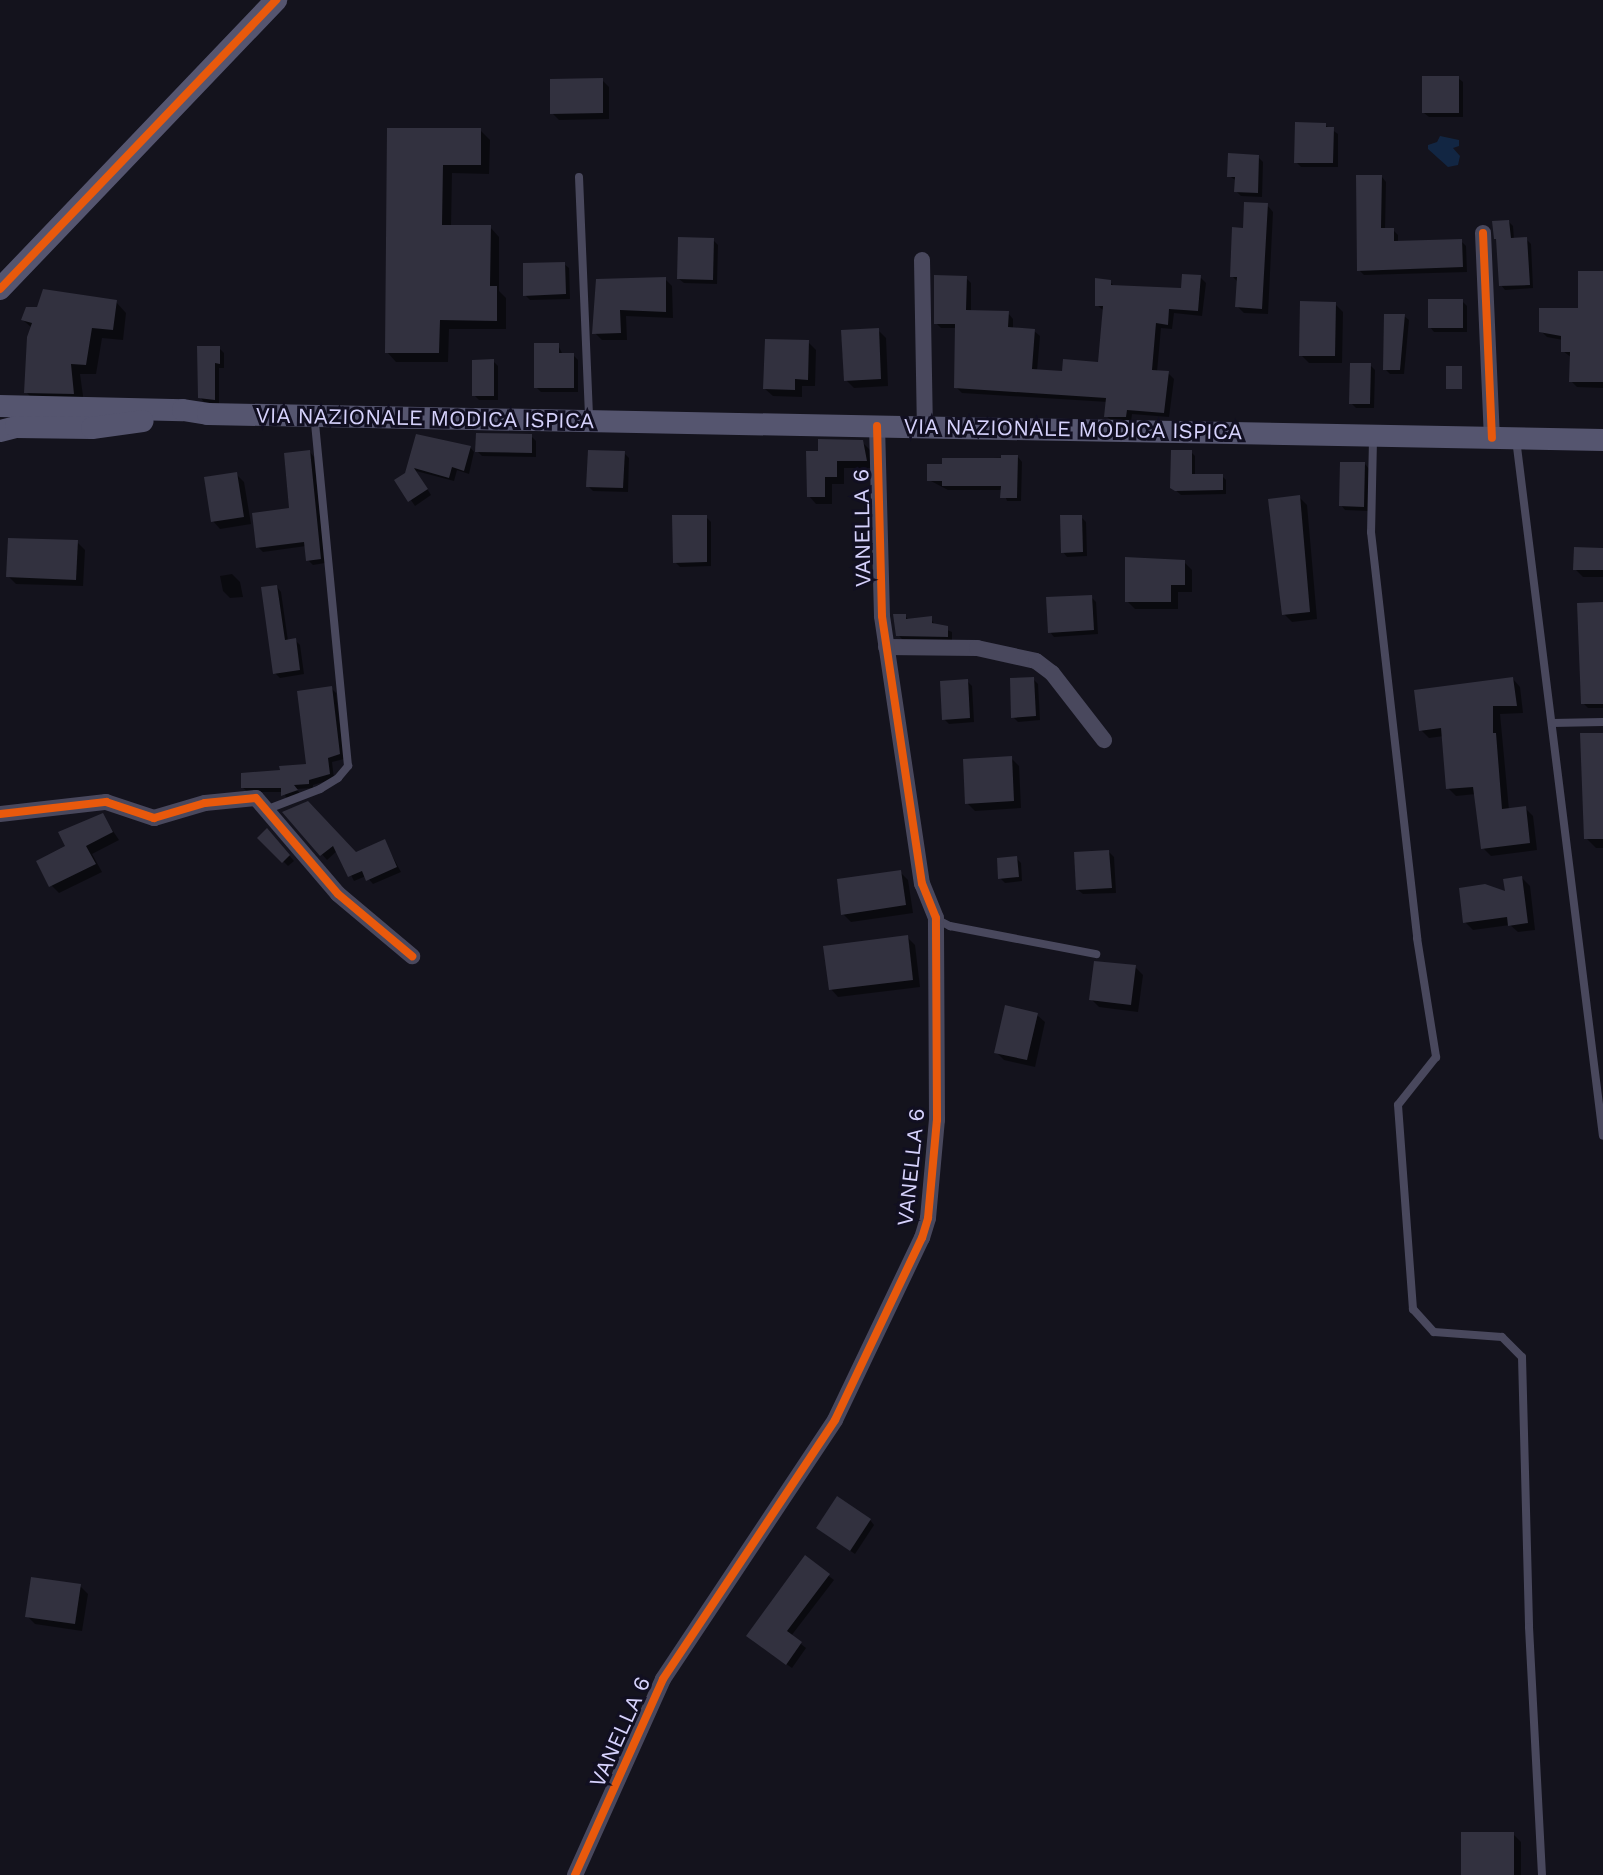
<!DOCTYPE html>
<html>
<head>
<meta charset="utf-8">
<style>
  body { margin:0 }
  #map { position:relative; width:1603px; height:1875px; overflow:hidden; background:#14131d; font-family:"Work Sans",sans-serif }
  div>[style] { position:absolute }
  [style*='--x'] { left:calc(var(--x)*1px); top:calc(var(--y)*1px); width:calc(var(--w)*1px); rotate:calc(var(--a)*1deg) }
  .water>* { inset:0; background:#122643 }
  .shadow>* { inset:0; background:#0007 }
  .building>* { inset:0; background:#32313f }
  .lane>* { height:8px; margin:-4px; padding:0 4px; transform-origin:4px; border-radius:4px; background:#49485d }
  .street>* { height:16px; margin:-8px; padding:0 8px; transform-origin:8px; border-radius:8px; background:#49485d }
  .secondary>* { height:22px; margin:-11px; padding:0 11px; transform-origin:11px; border-radius:11px; background:#55556f }
  .cycleway>* { height:8px; margin:-4px; padding:0 4px; transform-origin:4px; border-radius:4px; background:#e8590c }
  span { translate:-50% -50%; white-space:nowrap; text-align:center; line-height:1.15; -webkit-text-stroke:6px #110f21; paint-order:stroke }
  .street-label { font-size:22px; color:#d6d2fc }
</style>
</head>
<body>
<div id="map">
  <div class="water">
    <i style="clip-path:polygon(1440px 136px,1459px 140px,1459px 146px,1453px 148px,1460px 156px,1458px 165px,1448px 167px,1428px 149px,1428px 145px,1437px 142px)"></i>
  </div>
  <div class="shadow">
    <i style="clip-path:polygon(1458px 78px,1463px 82px,1463px 117px,1429px 117px,1424px 113px)"></i>
    <i style="clip-path:polygon(602px 80px,609px 87px,609px 119px,559px 120px,552px 113px)"></i>
    <i style="clip-path:polygon(1325px 125px,1338px 134px,1338px 167px,1301px 167px,1296px 162px)"></i>
    <i style="clip-path:polygon(389px 130px,480px 130px,490px 140px,489px 174px,452px 173px,451px 227px,490px 227px,499px 237px,499px 291px,506px 298px,506px 329px,449px 329px,448px 362px,396px 362px,387px 352px)"></i>
    <i style="clip-path:polygon(1258px 157px,1263px 162px,1262px 197px,1241px 196px,1236px 191px,1237px 181px,1229px 176px)"></i>
    <i style="clip-path:polygon(1382px 177px,1386px 182px,1385px 230px,1393px 230px,1398px 235px,1398px 243px,1461px 241px,1466px 246px,1467px 272px,1364px 275px,1359px 270px)"></i>
    <i style="clip-path:polygon(1267px 205px,1273px 212px,1268px 314px,1244px 313px,1237px 306px,1238px 282px,1232px 276px,1245px 230px)"></i>
    <i style="clip-path:polygon(1509px 222px,1513px 226px,1514px 240px,1526px 239px,1531px 244px,1533px 288px,1505px 290px,1501px 285px)"></i>
    <i style="clip-path:polygon(713px 240px,718px 245px,717px 284px,684px 283px,679px 279px)"></i>
    <i style="clip-path:polygon(564px 264px,569px 268px,570px 299px,530px 300px,525px 295px)"></i>
    <i style="clip-path:polygon(1603px 273px,1603px 388px,1577px 387px,1571px 381px,1572px 358px,1563px 351px,1563px 340px,1547px 337px,1541px 331px,1580px 310px)"></i>
    <i style="clip-path:polygon(1200px 277px,1206px 283px,1202px 316px,1174px 313px,1172px 329px,1161px 328px,1157px 372px,1168px 373px,1174px 379px,1169px 417px,1132px 414px,1131px 422px,1112px 421px,1106px 416px,1108px 402px,962px 393px,956px 387px,957px 328px,941px 328px,936px 323px,966px 278px,971px 283px,971px 312px,1008px 313px,1013px 319px,1013px 329px,1034px 331px,1040px 336px,1037px 371px,1064px 373px,1099px 364px,1103px 310px,1097px 305px,1110px 282px,1115px 287px,1183px 290px)"></i>
    <i style="clip-path:polygon(665px 279px,672px 286px,673px 318px,626px 316px,627px 340px,602px 340px,595px 333px,598px 281px)"></i>
    <i style="clip-path:polygon(1462px 301px,1467px 306px,1467px 332px,1434px 332px,1430px 327px)"></i>
    <i style="clip-path:polygon(116px 302px,126px 313px,123px 340px,102px 338px,96px 374px,80px 374px,84px 403px,36px 402px,26px 392px,32px 328px,23px 320px)"></i>
    <i style="clip-path:polygon(1335px 304px,1343px 312px,1342px 363px,1309px 363px,1301px 355px)"></i>
    <i style="clip-path:polygon(1404px 316px,1409px 320px,1404px 374px,1390px 374px,1385px 369px)"></i>
    <i style="clip-path:polygon(878px 330px,886px 338px,888px 386px,854px 388px,846px 380px)"></i>
    <i style="clip-path:polygon(808px 342px,816px 350px,815px 386px,802px 386px,802px 397px,773px 396px,765px 389px)"></i>
    <i style="clip-path:polygon(558px 345px,563px 355px,573px 355px,578px 360px,578px 392px,541px 392px,536px 387px)"></i>
    <i style="clip-path:polygon(219px 348px,224px 353px,224px 368px,219px 368px,219px 404px,204px 402px,200px 397px)"></i>
    <i style="clip-path:polygon(493px 361px,498px 366px,498px 400px,479px 400px,474px 395px)"></i>
    <i style="clip-path:polygon(1370px 365px,1375px 370px,1374px 408px,1356px 408px,1351px 403px)"></i>
    <i style="clip-path:polygon(417px 436px,470px 447px,474px 452px,469px 474px,457px 470px,454px 481px,416px 471px,431px 495px,415px 506px,397px 480px,406px 474px)"></i>
    <i style="clip-path:polygon(531px 436px,536px 441px,536px 457px,482px 456px,477px 451px)"></i>
    <i style="clip-path:polygon(862px 442px,870px 450px,874px 468px,844px 468px,844px 484px,832px 484px,832px 504px,816px 504px,809px 496px,808px 453px)"></i>
    <i style="clip-path:polygon(310px 452px,314px 457px,325px 563px,313px 565px,308px 560px,306px 546px,263px 552px,258px 547px,292px 509px)"></i>
    <i style="clip-path:polygon(1191px 452px,1195px 456px,1195px 476px,1222px 476px,1226px 480px,1226px 494px,1181px 495px,1172px 487px)"></i>
    <i style="clip-path:polygon(624px 453px,629px 458px,628px 492px,593px 491px,588px 486px)"></i>
    <i style="clip-path:polygon(1018px 457px,1022px 462px,1021px 501px,1007px 501px,1003px 490px,948px 490px,929px 480px,944px 466px,944px 460px)"></i>
    <i style="clip-path:polygon(1365px 464px,1369px 469px,1368px 511px,1345px 510px,1341px 505px)"></i>
    <i style="clip-path:polygon(236px 474px,244px 482px,251px 524px,220px 529px,213px 521px)"></i>
    <i style="clip-path:polygon(1299px 497px,1307px 505px,1317px 619px,1292px 622px,1284px 614px)"></i>
    <i style="clip-path:polygon(706px 517px,711px 522px,711px 566px,680px 567px,675px 562px)"></i>
    <i style="clip-path:polygon(1081px 517px,1086px 522px,1087px 556px,1067px 557px,1063px 552px)"></i>
    <i style="clip-path:polygon(77px 542px,85px 550px,83px 586px,16px 584px,8px 576px)"></i>
    <i style="clip-path:polygon(1603px 550px,1603px 577px,1583px 577px,1575px 569px)"></i>
    <i style="clip-path:polygon(1184px 562px,1192px 570px,1192px 592px,1178px 592px,1178px 609px,1135px 609px,1127px 601px)"></i>
    <i style="clip-path:polygon(232px 574px,240px 582px,243px 597px,230px 598px,223px 591px,220px 576px)"></i>
    <i style="clip-path:polygon(277px 587px,281px 592px,288px 641px,295px 640px,300px 645px,304px 674px,280px 678px,275px 673px)"></i>
    <i style="clip-path:polygon(1091px 597px,1096px 602px,1098px 634px,1054px 637px,1050px 632px)"></i>
    <i style="clip-path:polygon(905px 616px,909px 620px,931px 619px,935px 625px,952px 632px,952px 640px,902px 639px,898px 635px)"></i>
    <i style="clip-path:polygon(1603px 673px,1603px 708px,1588px 708px,1583px 703px)"></i>
    <i style="clip-path:polygon(1033px 679px,1038px 684px,1040px 720px,1018px 722px,1013px 717px)"></i>
    <i style="clip-path:polygon(1513px 679px,1520px 687px,1523px 713px,1500px 714px,1509px 810px,1525px 808px,1533px 816px,1537px 850px,1491px 856px,1483px 848px,1476px 794px,1456px 796px,1448px 788px,1444px 736px,1429px 738px,1421px 730px)"></i>
    <i style="clip-path:polygon(967px 681px,972px 686px,974px 722px,949px 724px,944px 719px)"></i>
    <i style="clip-path:polygon(331px 688px,336px 693px,344px 759px,332px 762px,334px 779px,313px 785px,313px 788px,296px 789px,301px 795px,288px 800px,283px 792px,248px 792px,243px 788px,309px 766px)"></i>
    <i style="clip-path:polygon(1603px 735px,1603px 848px,1596px 848px,1586px 838px)"></i>
    <i style="clip-path:polygon(1011px 758px,1019px 766px,1021px 808px,975px 811px,967px 803px)"></i>
    <i style="clip-path:polygon(285px 812px,355px 855px,384px 841px,401px 872px,373px 884px,366px 876px,354px 881px,338px 850px,327px 860px)"></i>
    <i style="clip-path:polygon(103px 816px,119px 840px,92px 854px,102px 872px,59px 893px,51px 885px,67px 847px)"></i>
    <i style="clip-path:polygon(272px 836px,294px 861px,288px 866px,260px 838px)"></i>
    <i style="clip-path:polygon(1109px 852px,1114px 857px,1116px 893px,1083px 894px,1078px 890px)"></i>
    <i style="clip-path:polygon(1016px 858px,1021px 863px,1022px 881px,1005px 883px,1000px 878px)"></i>
    <i style="clip-path:polygon(901px 873px,908px 880px,913px 913px,851px 922px,843px 914px)"></i>
    <i style="clip-path:polygon(1522px 878px,1530px 886px,1535px 930px,1518px 932px,1510px 925px,1473px 930px,1465px 922px,1507px 894px)"></i>
    <i style="clip-path:polygon(907px 937px,915px 945px,920px 987px,838px 997px,831px 989px)"></i>
    <i style="clip-path:polygon(1135px 967px,1143px 975px,1138px 1012px,1099px 1007px,1091px 999px)"></i>
    <i style="clip-path:polygon(1037px 1015px,1045px 1022px,1035px 1067px,1004px 1060px,996px 1052px)"></i>
    <i style="clip-path:polygon(870px 1520px,874px 1525px,855px 1554px,823px 1532px)"></i>
    <i style="clip-path:polygon(805px 1558px,834px 1580px,791px 1636px,806px 1648px,792px 1668px,753px 1641px)"></i>
    <i style="clip-path:polygon(80px 1586px,88px 1594px,82px 1631px,35px 1624px,27px 1616px)"></i>
    <i style="clip-path:polygon(1513px 1834px,1521px 1842px,1521px 1875px,1463px 1875px)"></i>
  </div>
  <div class="building">
    <i style="clip-path:polygon(1422px 76px,1459px 76px,1459px 113px,1422px 113px)"></i>
    <i style="clip-path:polygon(603px 78px,603px 113px,550px 114px,550px 79px)"></i>
    <i style="clip-path:polygon(1295px 122px,1326px 123px,1326px 127px,1334px 127px,1333px 163px,1294px 163px)"></i>
    <i style="clip-path:polygon(387px 128px,481px 128px,481px 165px,443px 165px,442px 225px,491px 225px,490px 286px,497px 286px,497px 321px,440px 320px,439px 353px,385px 353px)"></i>
    <i style="clip-path:polygon(1228px 153px,1259px 155px,1258px 193px,1234px 192px,1235px 177px,1227px 177px)"></i>
    <i style="clip-path:polygon(1356px 175px,1382px 175px,1381px 228px,1394px 228px,1394px 241px,1462px 239px,1463px 267px,1357px 271px)"></i>
    <i style="clip-path:polygon(1244px 202px,1268px 203px,1262px 309px,1235px 307px,1237px 277px,1230px 277px,1232px 227px,1243px 228px)"></i>
    <i style="clip-path:polygon(1509px 220px,1511px 238px,1527px 237px,1530px 285px,1499px 286px,1496px 239px,1502px 239px,1494px 239px,1492px 221px)"></i>
    <i style="clip-path:polygon(678px 237px,714px 238px,713px 280px,677px 279px)"></i>
    <i style="clip-path:polygon(565px 262px,566px 294px,523px 296px,523px 263px)"></i>
    <i style="clip-path:polygon(1578px 271px,1603px 271px,1603px 382px,1569px 382px,1570px 352px,1561px 352px,1561px 336px,1539px 332px,1539px 308px,1578px 308px)"></i>
    <i style="clip-path:polygon(1182px 274px,1201px 275px,1198px 311px,1169px 309px,1168px 325px,1156px 323px,1152px 370px,1169px 371px,1164px 413px,1127px 410px,1126px 417px,1104px 417px,1106px 398px,954px 388px,955px 324px,934px 324px,934px 275px,967px 276px,966px 310px,1009px 311px,1008px 327px,1035px 329px,1032px 369px,1062px 371px,1063px 359px,1098px 362px,1103px 306px,1095px 306px,1095px 278px,1111px 280px,1111px 285px,1181px 288px)"></i>
    <i style="clip-path:polygon(666px 277px,666px 312px,620px 310px,621px 333px,592px 334px,596px 279px)"></i>
    <i style="clip-path:polygon(43px 289px,117px 300px,113px 330px,92px 328px,86px 365px,71px 364px,74px 394px,24px 393px,27px 337px,32px 323px,21px 320px,26px 307px,37px 307px)"></i>
    <i style="clip-path:polygon(1428px 299px,1463px 299px,1463px 328px,1428px 328px)"></i>
    <i style="clip-path:polygon(1300px 301px,1336px 302px,1335px 356px,1299px 356px)"></i>
    <i style="clip-path:polygon(1384px 314px,1405px 314px,1400px 370px,1383px 370px)"></i>
    <i style="clip-path:polygon(879px 328px,881px 379px,844px 381px,841px 330px)"></i>
    <i style="clip-path:polygon(765px 339px,809px 340px,808px 380px,795px 379px,795px 390px,763px 389px)"></i>
    <i style="clip-path:polygon(534px 343px,559px 343px,559px 353px,574px 353px,574px 388px,534px 388px)"></i>
    <i style="clip-path:polygon(197px 346px,220px 346px,220px 364px,215px 363px,215px 400px,198px 398px)"></i>
    <i style="clip-path:polygon(494px 359px,494px 396px,472px 396px,472px 360px)"></i>
    <i style="clip-path:polygon(1350px 363px,1371px 363px,1370px 404px,1349px 404px)"></i>
    <i style="clip-path:polygon(1446px 366px,1462px 366px,1462px 389px,1446px 389px)"></i>
    <i style="clip-path:polygon(476px 433px,532px 434px,532px 453px,475px 452px)"></i>
    <i style="clip-path:polygon(416px 434px,471px 446px,464px 471px,452px 467px,449px 478px,414px 468px,428px 489px,408px 502px,394px 480px,405px 473px)"></i>
    <i style="clip-path:polygon(818px 439px,863px 440px,867px 461px,837px 461px,837px 477px,825px 477px,825px 497px,807px 497px,806px 451px,818px 451px)"></i>
    <i style="clip-path:polygon(310px 450px,321px 559px,306px 561px,304px 542px,256px 548px,252px 513px,289px 508px,284px 453px)"></i>
    <i style="clip-path:polygon(588px 450px,625px 451px,623px 488px,586px 487px)"></i>
    <i style="clip-path:polygon(1171px 450px,1192px 450px,1192px 474px,1223px 474px,1223px 490px,1175px 491px,1170px 488px)"></i>
    <i style="clip-path:polygon(1001px 455px,1018px 455px,1017px 498px,1000px 498px,1001px 486px,942px 486px,942px 481px,927px 481px,927px 464px,942px 464px,942px 458px,1001px 458px)"></i>
    <i style="clip-path:polygon(1340px 462px,1365px 462px,1364px 507px,1339px 506px)"></i>
    <i style="clip-path:polygon(237px 472px,244px 517px,211px 522px,204px 477px)"></i>
    <i style="clip-path:polygon(1300px 495px,1310px 612px,1282px 615px,1268px 499px)"></i>
    <i style="clip-path:polygon(672px 515px,707px 515px,707px 562px,673px 563px)"></i>
    <i style="clip-path:polygon(1060px 515px,1082px 515px,1083px 552px,1061px 553px)"></i>
    <i style="clip-path:polygon(8px 538px,78px 540px,76px 580px,6px 577px)"></i>
    <i style="clip-path:polygon(1574px 547px,1603px 548px,1603px 570px,1573px 570px)"></i>
    <i style="clip-path:polygon(1125px 557px,1185px 560px,1185px 585px,1171px 585px,1171px 602px,1125px 602px)"></i>
    <i style="clip-path:polygon(277px 585px,285px 640px,296px 638px,300px 670px,273px 674px,261px 587px)"></i>
    <i style="clip-path:polygon(1092px 595px,1094px 630px,1048px 633px,1046px 597px)"></i>
    <i style="clip-path:polygon(1603px 602px,1603px 704px,1581px 704px,1577px 603px)"></i>
    <i style="clip-path:polygon(893px 614px,906px 614px,906px 619px,932px 616px,932px 623px,948px 626px,948px 637px,896px 636px)"></i>
    <i style="clip-path:polygon(1034px 677px,1036px 716px,1011px 718px,1010px 678px)"></i>
    <i style="clip-path:polygon(1513px 677px,1517px 706px,1493px 706px,1493px 733px,1496px 733px,1502px 809px,1526px 806px,1530px 843px,1481px 849px,1473px 787px,1446px 789px,1441px 728px,1419px 731px,1414px 690px)"></i>
    <i style="clip-path:polygon(968px 679px,970px 718px,942px 720px,940px 681px)"></i>
    <i style="clip-path:polygon(332px 686px,340px 754px,328px 758px,330px 774px,309px 780px,309px 784px,294px 785px,298px 790px,281px 796px,281px 788px,241px 788px,241px 773px,280px 770px,279px 766px,306px 764px,297px 691px)"></i>
    <i style="clip-path:polygon(1580px 733px,1603px 733px,1603px 839px,1584px 839px)"></i>
    <i style="clip-path:polygon(1012px 756px,1014px 801px,965px 804px,963px 759px)"></i>
    <i style="clip-path:polygon(308px 801px,356px 852px,385px 839px,397px 867px,366px 881px,362px 871px,348px 877px,333px 846px,320px 856px,282px 812px)"></i>
    <i style="clip-path:polygon(103px 813px,113px 832px,86px 846px,96px 864px,49px 887px,36px 861px,65px 846px,58px 832px)"></i>
    <i style="clip-path:polygon(267px 828px,290px 855px,282px 863px,257px 838px)"></i>
    <i style="clip-path:polygon(1109px 850px,1112px 888px,1076px 890px,1074px 852px)"></i>
    <i style="clip-path:polygon(1017px 856px,1019px 877px,998px 879px,997px 858px)"></i>
    <i style="clip-path:polygon(901px 870px,906px 905px,841px 915px,837px 879px)"></i>
    <i style="clip-path:polygon(1522px 876px,1528px 923px,1508px 926px,1507px 917px,1463px 923px,1459px 888px,1485px 884px,1505px 891px,1503px 879px)"></i>
    <i style="clip-path:polygon(908px 935px,913px 980px,829px 990px,823px 946px)"></i>
    <i style="clip-path:polygon(1094px 961px,1136px 965px,1131px 1005px,1089px 1000px)"></i>
    <i style="clip-path:polygon(1005px 1005px,1038px 1013px,1027px 1060px,994px 1053px)"></i>
    <i style="clip-path:polygon(837px 1496px,871px 1519px,850px 1551px,816px 1528px)"></i>
    <i style="clip-path:polygon(805px 1555px,830px 1574px,787px 1631px,802px 1642px,786px 1665px,746px 1636px)"></i>
    <i style="clip-path:polygon(31px 1577px,81px 1584px,75px 1624px,25px 1617px)"></i>
    <i style="clip-path:polygon(1461px 1832px,1514px 1832px,1514px 1875px,1461px 1875px)"></i>
  </div>
  <div class="lane">
    <i style="--x:579;--y:177;--w:242;--a:87.6"></i>
    <i style="--x:1373;--y:439;--w:93;--a:91.2"></i>
    <i style="--x:1371;--y:532;--w:409;--a:83.5"></i>
    <i style="--x:1417;--y:938;--w:121;--a:80.9"></i>
    <i style="--x:1436;--y:1057;--w:61;--a:128.4"></i>
    <i style="--x:1398;--y:1105;--w:205;--a:85.8"></i>
    <i style="--x:1413;--y:1309;--w:31;--a:48"></i>
    <i style="--x:1434;--y:1332;--w:68;--a:4.2"></i>
    <i style="--x:1502;--y:1337;--w:28;--a:45"></i>
    <i style="--x:1522;--y:1357;--w:270;--a:88.5"></i>
    <i style="--x:1529;--y:1627;--w:248;--a:87"></i>
    <i style="--x:1516;--y:439;--w:702;--a:82.89"></i>
    <i style="--x:1552;--y:723;--w:51;--a:-1.1"></i>
    <i style="--x:268;--y:809;--w:56;--a:-21"></i>
    <i style="--x:320;--y:789;--w:21;--a:-31"></i>
    <i style="--x:338;--y:778;--w:16;--a:-50"></i>
    <i style="--x:348;--y:766;--w:352;--a:-95.5"></i>
    <i style="--x:936;--y:919;--w:16;--a:27"></i>
    <i style="--x:950;--y:926;--w:149;--a:10.9"></i>
  </div>
  <div class="street">
    <i style="--x:1483;--y:233;--w:205;--a:87.5"></i>
    <i style="--x:922;--y:260;--w:167;--a:89"></i>
    <i style="--x:886;--y:647;--w:91;--a:0.6"></i>
    <i style="--x:977;--y:648;--w:60;--a:12.4"></i>
    <i style="--x:1036;--y:661;--w:20;--a:37"></i>
    <i style="--x:1052;--y:673;--w:85;--a:52.2"></i>
    <i style="--x:0;--y:814;--w:107;--a:-6.5"></i>
    <i style="--x:106;--y:802;--w:51;--a:18.4"></i>
    <i style="--x:154;--y:818;--w:53;--a:-16.4"></i>
    <i style="--x:205;--y:803;--w:51;--a:-5.6"></i>
    <i style="--x:256;--y:798;--w:126;--a:49.5"></i>
    <i style="--x:338;--y:894;--w:97;--a:40"></i>
    <i style="--x:575;--y:1875;--w:215;--a:-65.8"></i>
    <i style="--x:663;--y:1679;--w:311;--a:-56.4"></i>
    <i style="--x:835;--y:1420;--w:202;--a:-64.5"></i>
    <i style="--x:922;--y:1238;--w:21;--a:-73"></i>
    <i style="--x:928;--y:1218;--w:98;--a:-84.8"></i>
    <i style="--x:937;--y:1120;--w:202;--a:-90.3"></i>
    <i style="--x:936;--y:918;--w:37;--a:-112"></i>
    <i style="--x:922;--y:884;--w:271;--a:-98.5"></i>
    <i style="--x:882;--y:616;--w:190;--a:-91.5"></i>
  </div>
  <div class="secondary">
    <i style="--x:0;--y:289;--w:400;--a:-46.3"></i>
    <i style="--x:0;--y:406;--w:183;--a:1.3"></i>
    <i style="--x:183;--y:410;--w:25;--a:9"></i>
    <i style="--x:208;--y:414;--w:1395;--a:1.07"></i>
    <i style="--x:0;--y:431;--w:16;--a:-14"></i>
    <i style="--x:16;--y:427;--w:76;--a:0.8"></i>
    <i style="--x:92;--y:428;--w:51;--a:-7.8"></i>
  </div>
  <div class="cycleway">
    <i style="--x:1483;--y:233;--w:205;--a:87.5"></i>
    <i style="--x:0;--y:289;--w:400;--a:-46.3"></i>
    <i style="--x:0;--y:814;--w:107;--a:-6.5"></i>
    <i style="--x:106;--y:802;--w:51;--a:18.4"></i>
    <i style="--x:154;--y:818;--w:53;--a:-16.4"></i>
    <i style="--x:205;--y:803;--w:51;--a:-5.6"></i>
    <i style="--x:256;--y:798;--w:126;--a:49.5"></i>
    <i style="--x:338;--y:894;--w:97;--a:40"></i>
    <i style="--x:575;--y:1875;--w:215;--a:-65.8"></i>
    <i style="--x:663;--y:1679;--w:311;--a:-56.4"></i>
    <i style="--x:835;--y:1420;--w:202;--a:-64.5"></i>
    <i style="--x:922;--y:1238;--w:21;--a:-73"></i>
    <i style="--x:928;--y:1218;--w:98;--a:-84.8"></i>
    <i style="--x:937;--y:1120;--w:202;--a:-90.3"></i>
    <i style="--x:936;--y:918;--w:37;--a:-112"></i>
    <i style="--x:922;--y:884;--w:271;--a:-98.5"></i>
    <i style="--x:882;--y:616;--w:190;--a:-91.5"></i>
  </div>
  <div class="street-label">
    <span style="left:425px;top:418px;rotate:1deg">VIA NAZIONALE MODICA ISPICA</span>
    <span style="left:1073px;top:429px;rotate:1deg">VIA NAZIONALE MODICA ISPICA</span>
    <span style="left:862px;top:528px;rotate:-91deg">VANELLA 6</span>
    <span style="left:911px;top:1167px;rotate:-84deg">VANELLA 6</span>
    <span style="left:620px;top:1732px;rotate:-66deg">VANELLA 6</span>
  </div>
</div>
</body>
</html>
